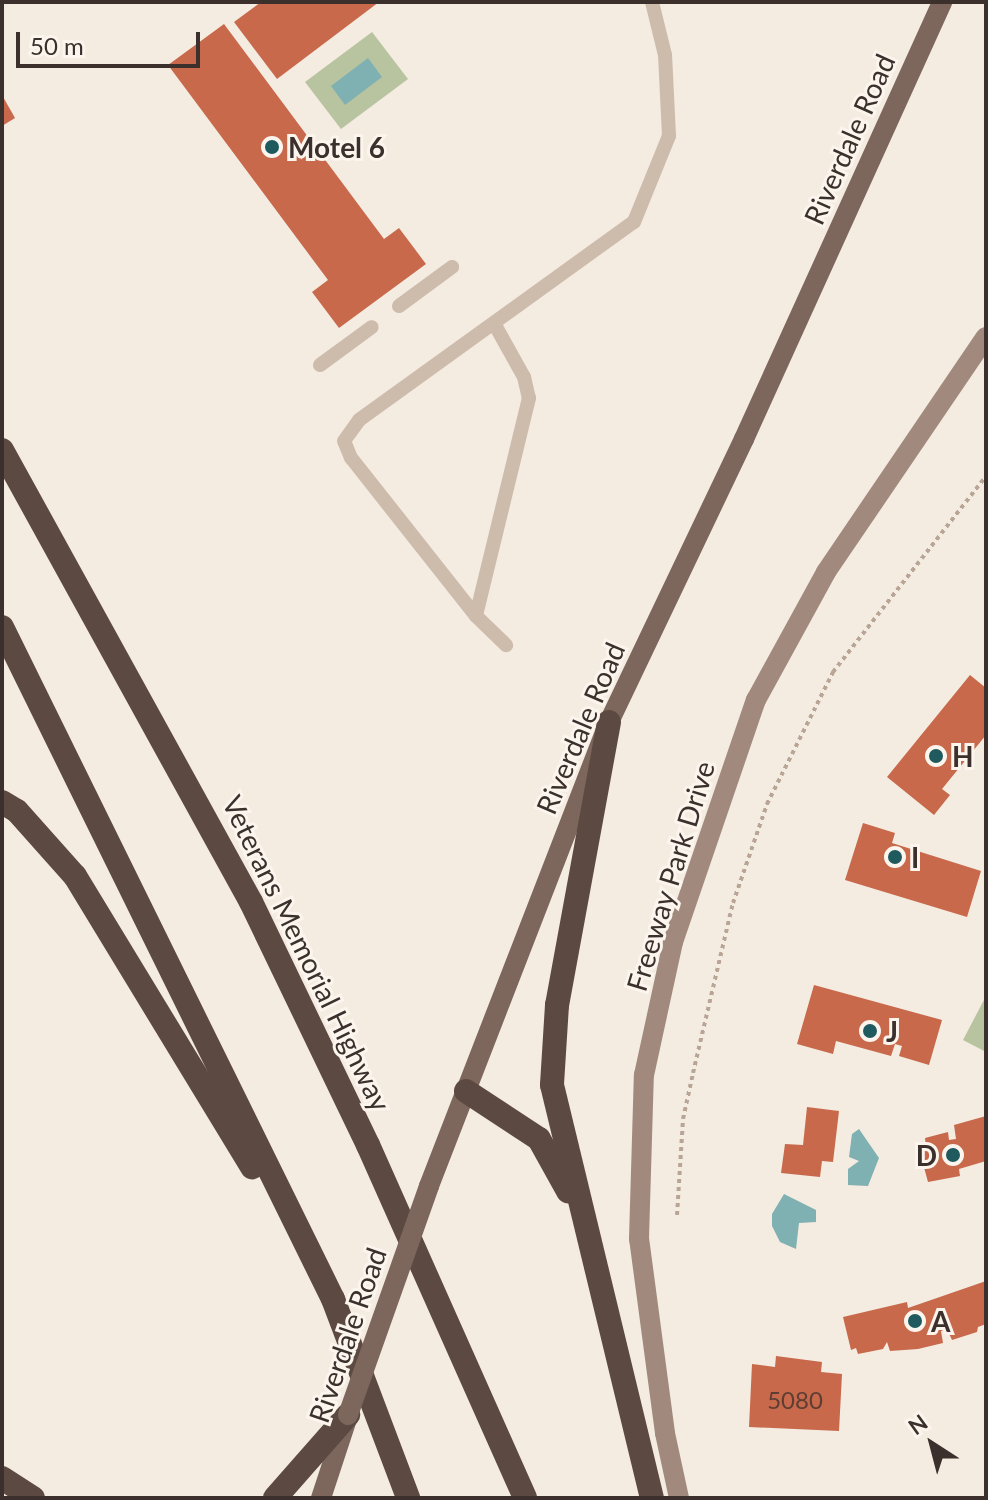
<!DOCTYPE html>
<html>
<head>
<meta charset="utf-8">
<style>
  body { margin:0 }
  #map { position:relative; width:988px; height:1500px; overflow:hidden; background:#f4ebe1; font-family:Lato,sans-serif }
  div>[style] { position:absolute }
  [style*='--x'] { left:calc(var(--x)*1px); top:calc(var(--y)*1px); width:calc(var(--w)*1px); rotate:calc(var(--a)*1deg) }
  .green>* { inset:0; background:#b8c4a0 }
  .water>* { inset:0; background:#7fb0b2 }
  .building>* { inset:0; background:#c8694b }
  .path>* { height:4px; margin-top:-2px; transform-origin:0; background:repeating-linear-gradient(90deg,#b9a596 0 4px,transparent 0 8px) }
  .lane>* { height:14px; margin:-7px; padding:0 7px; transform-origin:7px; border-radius:7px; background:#cdbbac }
  .secondary>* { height:20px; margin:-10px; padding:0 10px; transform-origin:10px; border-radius:10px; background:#a18a7d }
  .primary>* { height:20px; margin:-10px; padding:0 10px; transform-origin:10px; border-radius:10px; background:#7d675c }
  .highway>* { height:24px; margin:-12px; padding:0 12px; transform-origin:12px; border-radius:12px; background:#5c4a42 }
  .primary-bridge>* { height:20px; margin:-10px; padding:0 10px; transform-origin:10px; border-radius:10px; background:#7d675c }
  .dots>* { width:22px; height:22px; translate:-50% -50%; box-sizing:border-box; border:4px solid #fbf5ee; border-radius:50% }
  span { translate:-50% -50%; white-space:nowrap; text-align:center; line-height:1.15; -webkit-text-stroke:6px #fbf5ee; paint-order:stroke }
  .number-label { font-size:24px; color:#5e3e33 }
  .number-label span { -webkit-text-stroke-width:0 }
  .street-label { font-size:28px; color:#3b302b }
  .poi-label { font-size:28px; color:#3b302b; font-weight:700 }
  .left { translate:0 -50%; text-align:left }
  .right { translate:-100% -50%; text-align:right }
  .frame { position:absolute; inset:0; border:4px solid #3b302b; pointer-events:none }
  .north { position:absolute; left:892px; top:1404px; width:80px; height:80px; -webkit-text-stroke:6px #fbf5ee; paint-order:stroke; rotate:324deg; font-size:22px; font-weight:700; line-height:32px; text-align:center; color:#3b302b }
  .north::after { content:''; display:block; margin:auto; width:28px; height:36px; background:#3b302b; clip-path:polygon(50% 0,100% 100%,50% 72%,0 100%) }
  .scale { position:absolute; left:16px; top:32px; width:184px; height:36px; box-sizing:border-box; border:4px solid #3b302b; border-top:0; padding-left:10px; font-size:24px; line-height:28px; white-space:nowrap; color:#3b302b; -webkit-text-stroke:6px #fbf5ee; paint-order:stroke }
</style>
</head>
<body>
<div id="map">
  <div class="green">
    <i style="clip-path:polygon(372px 32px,408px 79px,341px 129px,305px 82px)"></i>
    <i style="clip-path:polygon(986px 996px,986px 1052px,963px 1040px)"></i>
  </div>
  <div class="water">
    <i style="clip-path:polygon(368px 58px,382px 77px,345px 105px,331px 86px)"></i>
    <i style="clip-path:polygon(859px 1129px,879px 1158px,868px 1186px,848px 1185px,848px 1169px,859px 1161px,849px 1157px,852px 1134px)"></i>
    <i style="clip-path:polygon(784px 1194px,816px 1210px,816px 1222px,799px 1223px,796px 1249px,780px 1242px,772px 1226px,772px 1214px)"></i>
  </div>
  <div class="building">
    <i style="clip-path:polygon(261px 2px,379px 2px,277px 79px,234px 22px)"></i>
    <i style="clip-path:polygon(224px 24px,384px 239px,399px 228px,426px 264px,339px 328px,312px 292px,328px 280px,168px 65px)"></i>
    <i style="clip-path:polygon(2px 95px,15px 118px,2px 126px)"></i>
    <i style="clip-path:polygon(970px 675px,986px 688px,986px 735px,942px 789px,950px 795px,934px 815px,887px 777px)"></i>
    <i style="clip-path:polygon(863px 823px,895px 833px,892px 843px,981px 871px,967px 917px,845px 880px)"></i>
    <i style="clip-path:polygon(814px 985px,942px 1020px,929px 1065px,899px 1056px,902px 1046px,895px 1044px,891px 1056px,836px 1041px,833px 1054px,797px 1044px)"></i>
    <i style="clip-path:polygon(807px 1107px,839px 1111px,833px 1162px,822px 1161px,820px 1177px,781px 1173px,785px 1144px,803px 1145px)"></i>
    <i style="clip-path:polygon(986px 1116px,986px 1161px,959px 1169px,960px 1176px,928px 1182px,919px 1149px,926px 1147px,925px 1138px,948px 1132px,949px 1140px,956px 1139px,954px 1125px)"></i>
    <i style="clip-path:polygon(986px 1281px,986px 1324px,978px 1327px,977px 1332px,952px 1340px,947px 1329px,941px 1331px,943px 1343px,918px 1349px,890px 1351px,887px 1342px,883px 1349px,858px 1354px,856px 1348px,851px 1350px,843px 1317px,907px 1302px,908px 1308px)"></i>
    <i style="clip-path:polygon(776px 1356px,822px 1362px,821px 1372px,842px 1374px,839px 1431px,749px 1427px,752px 1364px,775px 1367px)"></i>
  </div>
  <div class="path">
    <i style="--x:677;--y:1215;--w:96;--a:-86.4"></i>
    <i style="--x:683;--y:1119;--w:47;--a:-77.7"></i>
    <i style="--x:693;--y:1073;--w:175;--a:-76.8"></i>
    <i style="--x:733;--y:903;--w:105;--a:-71"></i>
    <i style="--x:767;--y:804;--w:148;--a:-63.4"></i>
    <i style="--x:833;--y:672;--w:249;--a:-52"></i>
  </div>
  <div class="lane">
    <i style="--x:399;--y:306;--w:66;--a:-36.3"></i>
    <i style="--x:495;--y:325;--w:60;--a:60.9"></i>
    <i style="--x:524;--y:377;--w:22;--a:77"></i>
    <i style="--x:529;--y:398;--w:224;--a:103.7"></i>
    <i style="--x:476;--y:616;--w:42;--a:44"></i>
    <i style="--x:320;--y:365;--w:64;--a:-36.2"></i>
    <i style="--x:476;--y:616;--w:201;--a:-128.3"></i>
    <i style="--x:351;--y:458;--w:18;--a:-112"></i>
    <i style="--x:344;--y:441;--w:26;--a:-54"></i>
    <i style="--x:359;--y:420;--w:339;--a:-35.8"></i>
    <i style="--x:634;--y:222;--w:93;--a:-67.9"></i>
    <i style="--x:669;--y:136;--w:81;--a:-92.8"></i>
    <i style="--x:665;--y:55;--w:55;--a:-103.8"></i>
  </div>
  <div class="secondary">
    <i style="--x:679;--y:1498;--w:66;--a:-102.2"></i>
    <i style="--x:665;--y:1433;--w:196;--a:-97.6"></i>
    <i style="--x:639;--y:1239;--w:164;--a:-88.3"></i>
    <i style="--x:644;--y:1075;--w:136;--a:-77.7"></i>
    <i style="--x:673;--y:942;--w:256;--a:-71.1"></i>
    <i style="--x:756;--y:700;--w:146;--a:-61.3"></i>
    <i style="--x:826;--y:572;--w:284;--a:-55.8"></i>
  </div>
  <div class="primary">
    <i style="--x:429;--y:1186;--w:498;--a:-68.8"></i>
    <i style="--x:609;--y:722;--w:314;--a:-64.5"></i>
    <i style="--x:744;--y:439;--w:480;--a:-65.6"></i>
    <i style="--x:321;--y:1498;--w:83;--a:-71.8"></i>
  </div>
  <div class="highway">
    <i style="--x:2;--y:450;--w:516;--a:61.15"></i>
    <i style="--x:251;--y:902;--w:270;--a:64.3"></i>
    <i style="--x:368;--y:1145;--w:386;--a:66"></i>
    <i style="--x:2;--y:627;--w:749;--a:63.78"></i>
    <i style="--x:333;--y:1299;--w:213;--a:69.3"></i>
    <i style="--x:609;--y:722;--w:288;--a:100.4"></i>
    <i style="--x:557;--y:1005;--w:80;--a:93.6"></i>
    <i style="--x:552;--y:1085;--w:425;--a:76.4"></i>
    <i style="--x:2;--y:802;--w:17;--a:31"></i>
    <i style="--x:17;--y:811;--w:87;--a:48.3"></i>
    <i style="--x:75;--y:876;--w:341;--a:58.7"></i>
    <i style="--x:466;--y:1091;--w:87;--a:33.3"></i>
    <i style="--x:539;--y:1139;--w:60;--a:60.9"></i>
    <i style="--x:2;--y:1478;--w:37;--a:33"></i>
    <i style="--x:275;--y:1498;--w:111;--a:-48.7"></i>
  </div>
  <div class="primary-bridge">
    <i style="--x:348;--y:1415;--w:243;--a:-70.5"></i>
  </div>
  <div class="dots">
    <i style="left:272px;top:147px;background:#1f5a5e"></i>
    <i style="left:936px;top:756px;background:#1f5a5e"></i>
    <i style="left:895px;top:857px;background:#1f5a5e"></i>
    <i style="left:870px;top:1031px;background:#1f5a5e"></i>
    <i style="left:953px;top:1155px;background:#1f5a5e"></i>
    <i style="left:915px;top:1321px;background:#1f5a5e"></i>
  </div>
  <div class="number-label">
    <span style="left:795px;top:1400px">5080</span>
  </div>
  <div class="street-label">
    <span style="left:849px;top:139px;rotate:-66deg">Riverdale Road</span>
    <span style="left:580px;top:728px;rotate:-67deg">Riverdale Road</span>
    <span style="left:670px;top:876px;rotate:-73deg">Freeway Park Drive</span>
    <span style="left:307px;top:953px;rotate:64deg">Veterans Memorial Highway</span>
    <span style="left:347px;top:1335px;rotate:-71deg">Riverdale Road</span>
  </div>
  <div class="poi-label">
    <span class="left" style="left:288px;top:147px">Motel 6</span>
    <span class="left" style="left:952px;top:756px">H</span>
    <span class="left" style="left:911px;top:857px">I</span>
    <span class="left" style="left:886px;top:1031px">J</span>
    <span class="right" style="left:937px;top:1155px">D</span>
    <span class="left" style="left:931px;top:1321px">A</span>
  </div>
  <div class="frame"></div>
  <div class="north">N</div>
  <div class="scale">50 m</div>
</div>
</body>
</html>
